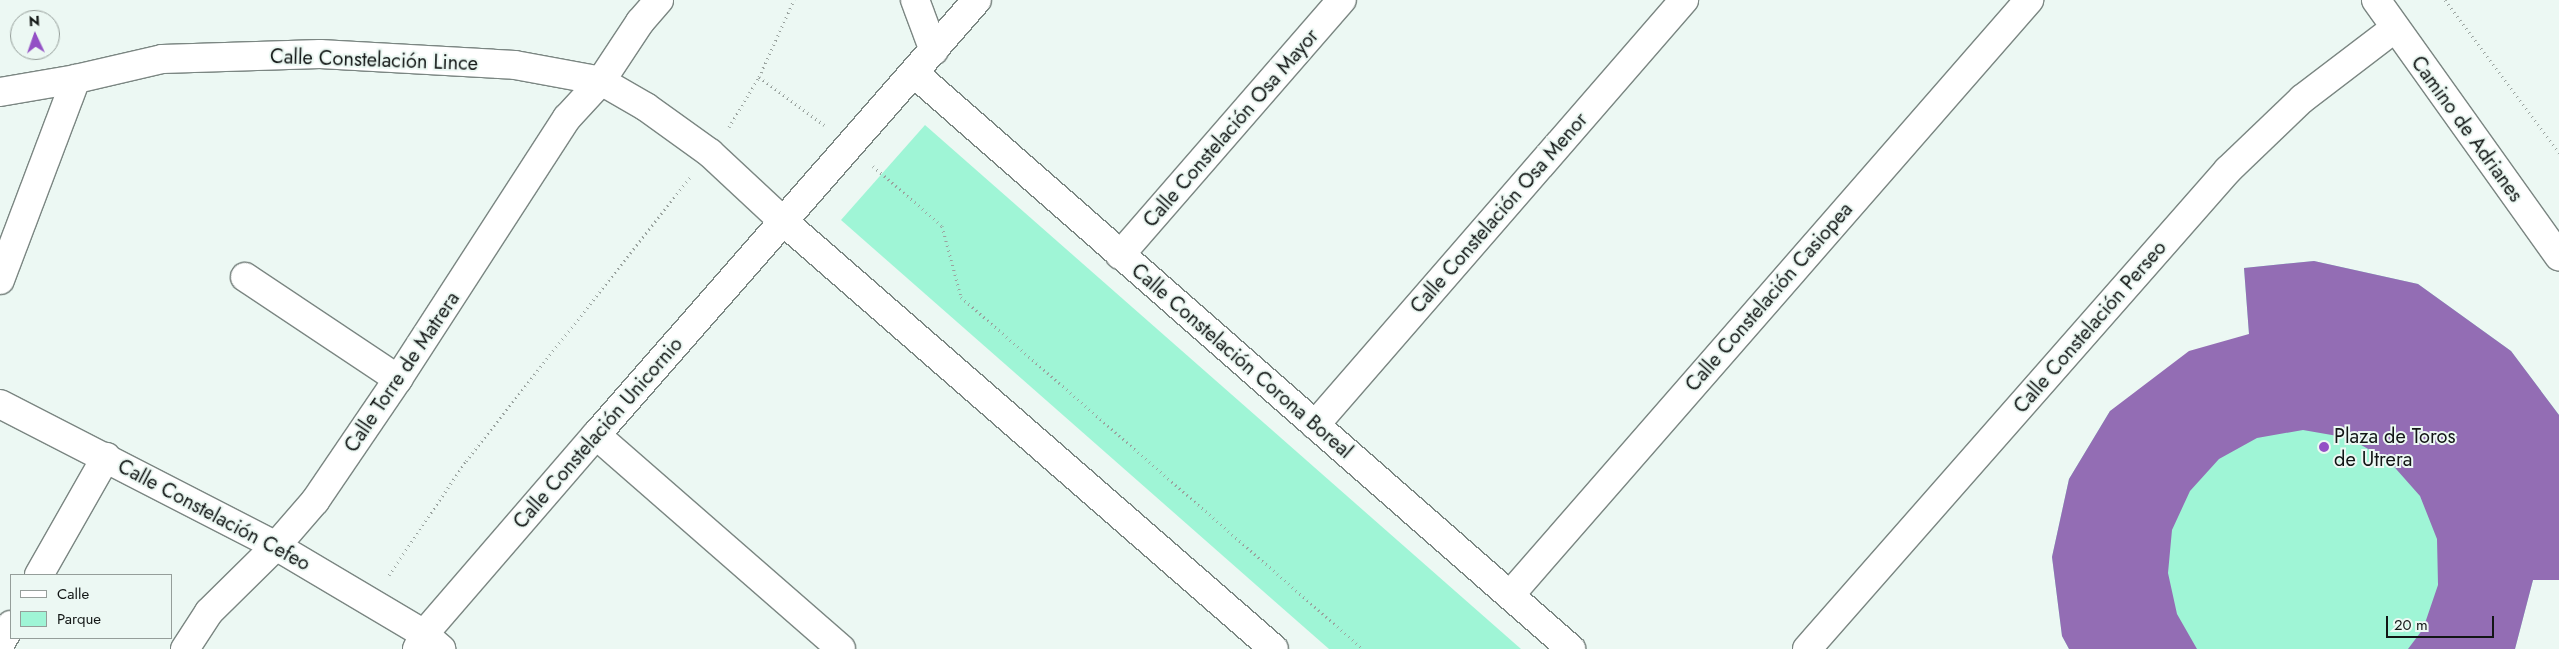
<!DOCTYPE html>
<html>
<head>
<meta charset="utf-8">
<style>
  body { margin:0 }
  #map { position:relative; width:2559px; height:649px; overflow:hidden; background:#ecf8f3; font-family:Jost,sans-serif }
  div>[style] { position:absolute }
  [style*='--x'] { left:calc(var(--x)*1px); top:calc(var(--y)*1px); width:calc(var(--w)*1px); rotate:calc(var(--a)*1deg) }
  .green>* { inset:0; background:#9ff5d6 }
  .building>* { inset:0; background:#936db4 }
  .path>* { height:3px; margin-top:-1.5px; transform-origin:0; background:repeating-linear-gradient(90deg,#9aa39f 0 1px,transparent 0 5px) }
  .roads { filter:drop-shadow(1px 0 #7b8682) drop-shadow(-1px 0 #7b8682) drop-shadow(0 1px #7b8682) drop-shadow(0 -1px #7b8682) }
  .minor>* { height:28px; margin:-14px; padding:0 14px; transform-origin:14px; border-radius:14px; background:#fff }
  .tertiary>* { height:28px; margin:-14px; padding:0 14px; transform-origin:14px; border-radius:14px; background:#fff }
  .dots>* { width:14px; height:14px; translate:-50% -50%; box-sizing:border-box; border:2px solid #ecf8f3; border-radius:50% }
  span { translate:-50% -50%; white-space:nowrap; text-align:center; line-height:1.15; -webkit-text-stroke:4px #ecf8f3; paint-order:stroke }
  .street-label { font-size:20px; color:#121615 }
  .poi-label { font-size:20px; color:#121615 }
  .left { translate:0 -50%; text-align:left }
  .legend { position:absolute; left:10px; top:574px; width:162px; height:65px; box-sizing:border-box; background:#ecf8f3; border:1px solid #959e9a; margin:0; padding:6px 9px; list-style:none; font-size:15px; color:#121615 }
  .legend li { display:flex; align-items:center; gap:10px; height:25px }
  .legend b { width:25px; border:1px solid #959e9a }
  .north { position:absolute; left:10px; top:10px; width:50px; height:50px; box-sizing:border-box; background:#ecf8f3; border:1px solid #959e9a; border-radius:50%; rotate:357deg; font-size:14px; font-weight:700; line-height:20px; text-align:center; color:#121615 }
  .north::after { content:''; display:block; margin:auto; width:18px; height:22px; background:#9350c5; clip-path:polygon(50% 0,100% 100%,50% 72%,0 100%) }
  .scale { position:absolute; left:2386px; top:616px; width:108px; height:22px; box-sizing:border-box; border:2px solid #121615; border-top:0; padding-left:6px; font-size:15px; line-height:18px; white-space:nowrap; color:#121615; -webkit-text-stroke:4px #ecf8f3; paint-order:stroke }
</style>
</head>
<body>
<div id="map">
  <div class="green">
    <i style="clip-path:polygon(925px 125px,1521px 649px,1329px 649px,841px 220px)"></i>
    <i style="clip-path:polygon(2314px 261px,2418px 284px,2511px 351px,2559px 415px,2559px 580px,2533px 580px,2515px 649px,2069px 649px,2062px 636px,2052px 557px,2069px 479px,2110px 411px,2249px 334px,2244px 268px)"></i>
  </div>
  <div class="building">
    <i style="clip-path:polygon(2314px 261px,2418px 284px,2511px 351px,2559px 415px,2559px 580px,2533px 580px,2515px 649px,2408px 649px,2423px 629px,2438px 585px,2437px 539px,2420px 496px,2389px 461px,2349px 438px,2303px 430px,2257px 438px,2219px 459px,2190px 491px,2172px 530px,2168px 573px,2177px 614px,2197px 649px,2069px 649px,2062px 636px,2052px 557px,2069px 479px,2110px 411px,2189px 351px,2249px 334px,2244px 268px)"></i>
  </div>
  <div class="path">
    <i style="--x:2445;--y:0;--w:191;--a:53.3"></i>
    <i style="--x:759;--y:77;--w:81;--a:36.4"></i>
    <i style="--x:729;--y:127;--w:58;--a:-59"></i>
    <i style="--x:759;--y:77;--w:85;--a:-65.6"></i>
    <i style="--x:873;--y:166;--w:91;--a:41"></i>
    <i style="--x:942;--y:226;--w:73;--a:75"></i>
    <i style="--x:961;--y:297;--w:534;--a:41.21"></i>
    <i style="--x:389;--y:575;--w:138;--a:-56"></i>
    <i style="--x:466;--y:461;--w:362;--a:-51.7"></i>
  </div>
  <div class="roads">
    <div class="minor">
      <i style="--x:0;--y:92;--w:77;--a:-9.7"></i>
      <i style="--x:76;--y:79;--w:88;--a:-13.1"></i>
      <i style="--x:162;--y:59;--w:158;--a:-1.8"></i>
      <i style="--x:320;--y:54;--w:195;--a:3.2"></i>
      <i style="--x:515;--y:65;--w:87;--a:10.5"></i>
      <i style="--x:1120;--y:255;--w:338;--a:-49"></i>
      <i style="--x:245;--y:277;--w:184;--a:33.7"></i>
      <i style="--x:0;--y:280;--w:215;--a:-69.3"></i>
      <i style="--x:0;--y:404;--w:310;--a:27.2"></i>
      <i style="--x:276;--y:546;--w:172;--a:30.7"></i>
      <i style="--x:424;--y:634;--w:23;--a:41"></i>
      <i style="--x:1315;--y:425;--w:563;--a:-49.03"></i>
      <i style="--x:596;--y:435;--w:325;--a:41.1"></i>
      <i style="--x:39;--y:575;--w:136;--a:-60.4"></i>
      <i style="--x:1510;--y:595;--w:790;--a:-48.9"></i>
      <i style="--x:0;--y:644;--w:22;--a:-60"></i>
      <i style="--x:1807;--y:649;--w:638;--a:-48.69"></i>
      <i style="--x:2228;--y:170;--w:103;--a:-43.8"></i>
      <i style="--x:2302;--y:99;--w:116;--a:-37.3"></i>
    </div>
    <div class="tertiary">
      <i style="--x:915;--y:0;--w:54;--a:69.6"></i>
      <i style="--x:2376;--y:0;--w:315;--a:54.5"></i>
      <i style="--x:914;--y:73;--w:874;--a:41.24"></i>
      <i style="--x:601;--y:81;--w:52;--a:30"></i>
      <i style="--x:646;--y:107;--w:79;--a:35.7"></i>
      <i style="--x:710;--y:153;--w:100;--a:43"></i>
      <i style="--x:783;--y:221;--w:651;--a:41.08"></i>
      <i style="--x:185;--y:649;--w:44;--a:-57"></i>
      <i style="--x:209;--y:612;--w:94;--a:-44.6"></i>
      <i style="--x:276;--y:546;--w:60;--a:-49.1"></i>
      <i style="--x:315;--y:501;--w:148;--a:-55.8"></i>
      <i style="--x:398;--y:379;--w:311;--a:-57.1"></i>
      <i style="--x:567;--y:118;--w:50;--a:-47.4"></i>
      <i style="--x:601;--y:81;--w:71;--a:-56.5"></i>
      <i style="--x:640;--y:22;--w:29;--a:-49"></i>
      <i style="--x:417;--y:649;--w:17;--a:-65"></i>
      <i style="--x:424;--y:634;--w:263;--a:-49.2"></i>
      <i style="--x:596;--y:435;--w:578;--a:-48.79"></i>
    </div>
  </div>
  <div class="dots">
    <i style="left:2324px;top:447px;background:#9350c5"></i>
  </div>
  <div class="street-label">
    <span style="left:374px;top:60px;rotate:2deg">Calle Constelación Lince</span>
    <span style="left:1231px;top:128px;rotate:-49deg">Calle Constelación Osa Mayor</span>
    <span style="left:2467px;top:129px;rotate:54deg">Camino de Adrianes</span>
    <span style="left:1499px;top:213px;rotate:-49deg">Calle Constelación Osa Menor</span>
    <span style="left:1769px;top:297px;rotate:-49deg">Calle Constelación Casiopea</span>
    <span style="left:2090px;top:327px;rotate:-49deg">Calle Constelación Perseo</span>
    <span style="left:1242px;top:361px;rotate:41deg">Calle Constelación Corona Boreal</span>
    <span style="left:402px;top:372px;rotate:-56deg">Calle Torre de Matrera</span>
    <span style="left:598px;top:433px;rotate:-49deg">Calle Constelación Unicornio</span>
    <span style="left:214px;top:515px;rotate:28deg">Calle Constelación Cefeo</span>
  </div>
  <div class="poi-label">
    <span class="left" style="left:2334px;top:448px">Plaza de Toros<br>de Utrera</span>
  </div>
  <ul class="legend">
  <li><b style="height:6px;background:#fff"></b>Calle</li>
  <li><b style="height:14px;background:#9ff5d6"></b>Parque</li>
  </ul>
  <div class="north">N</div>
  <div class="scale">20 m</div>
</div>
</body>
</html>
